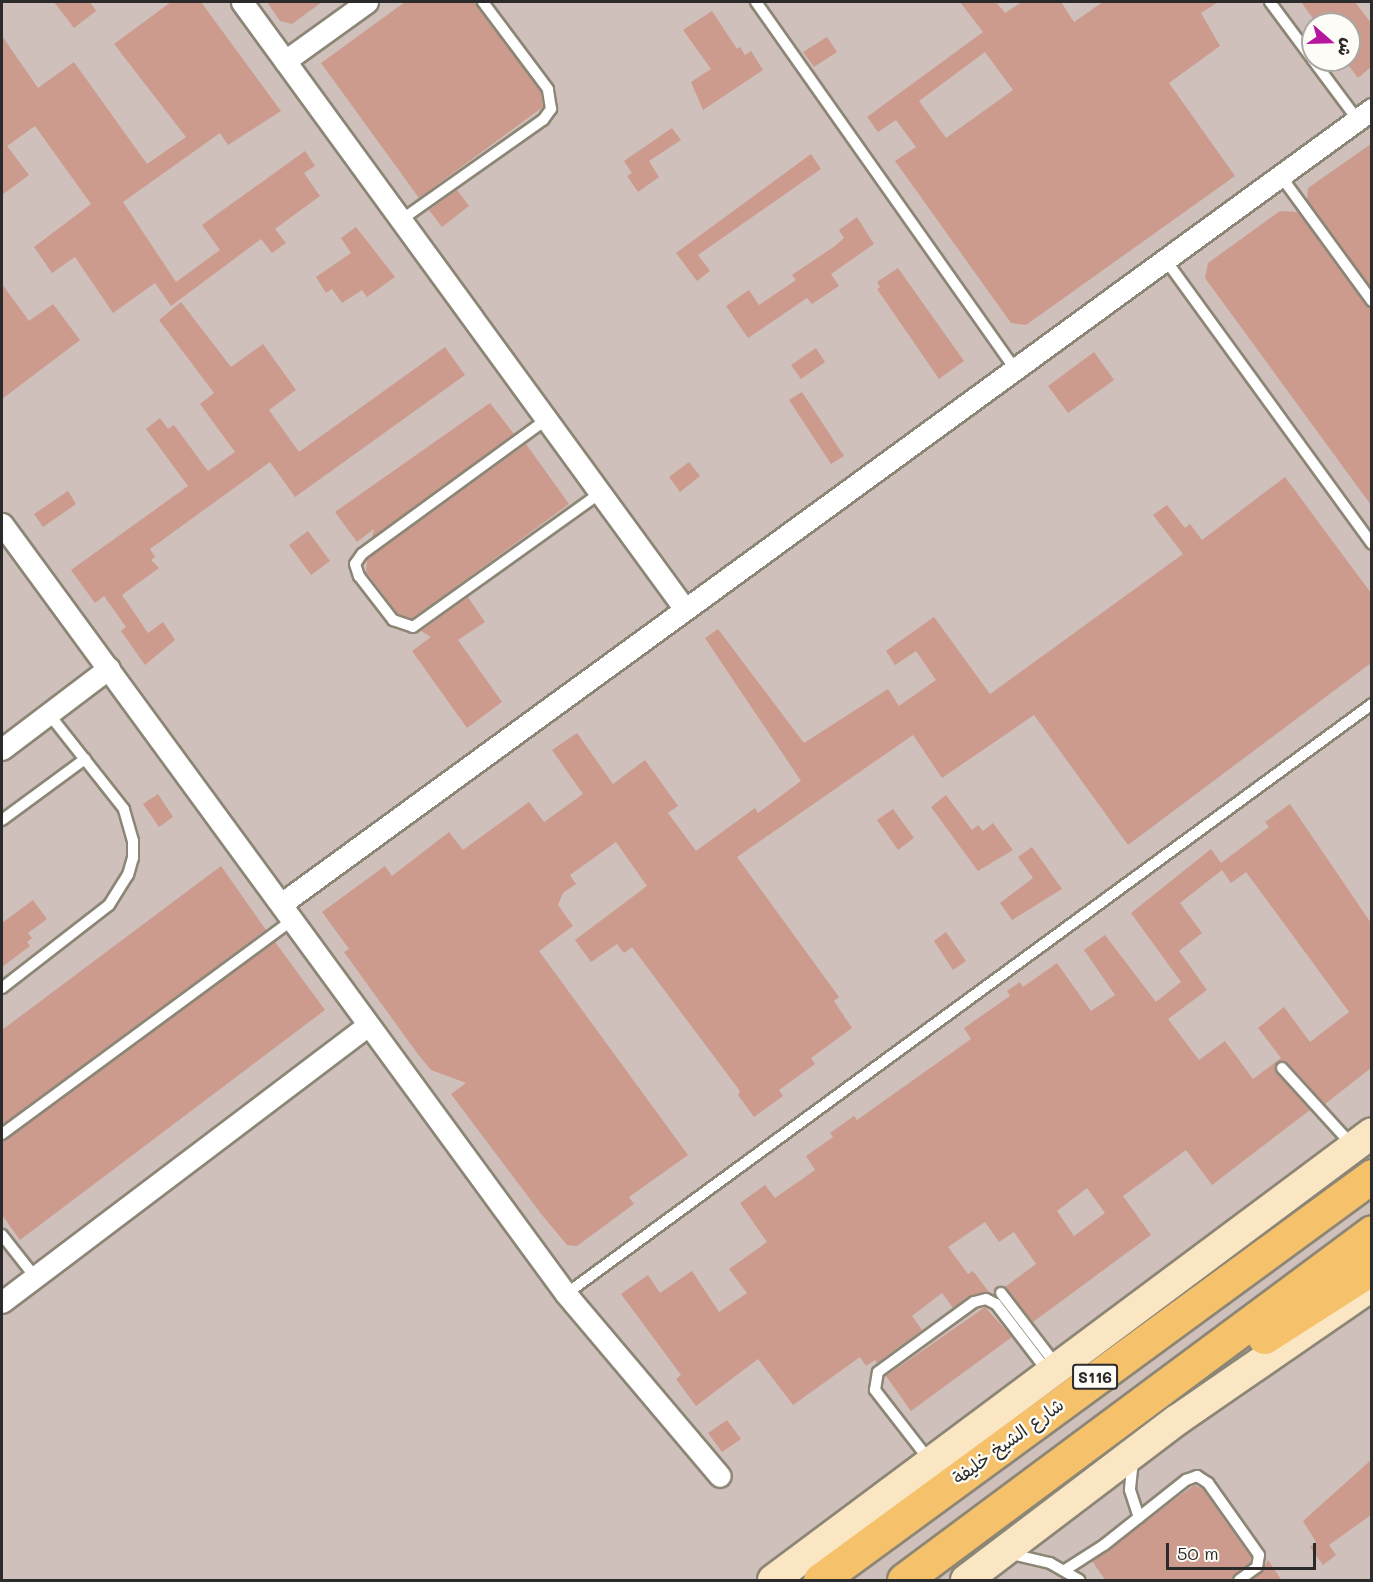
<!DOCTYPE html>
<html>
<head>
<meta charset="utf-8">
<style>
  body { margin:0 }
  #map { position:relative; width:1373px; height:1582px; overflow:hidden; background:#eee1c2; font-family:Mali,"Playpen Sans Arabic",sans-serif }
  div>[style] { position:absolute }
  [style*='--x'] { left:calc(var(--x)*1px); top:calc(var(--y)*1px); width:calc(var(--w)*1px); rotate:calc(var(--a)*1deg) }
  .industrial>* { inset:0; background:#cfc0bb }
  .building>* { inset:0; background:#cc9b8e }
  .roads { filter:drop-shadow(2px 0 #8c8676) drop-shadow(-2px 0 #8c8676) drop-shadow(0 2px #8c8676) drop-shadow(0 -2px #8c8676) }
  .lane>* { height:10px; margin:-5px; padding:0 5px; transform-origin:5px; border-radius:5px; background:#fff }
  .street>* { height:21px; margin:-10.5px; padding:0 10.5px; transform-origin:10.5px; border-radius:10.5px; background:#fff }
  .secondary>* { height:30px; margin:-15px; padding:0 15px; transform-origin:15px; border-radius:15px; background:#fbe6c4 }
  .highway>* { height:33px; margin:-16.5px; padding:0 16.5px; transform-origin:16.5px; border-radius:16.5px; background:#f5c16b }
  span { translate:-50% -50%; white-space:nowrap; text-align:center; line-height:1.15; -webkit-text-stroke:5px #fdfcf7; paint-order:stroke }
  .shield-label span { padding:2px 4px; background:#fdfcf7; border:2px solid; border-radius:4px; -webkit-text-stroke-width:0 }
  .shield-label { font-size:16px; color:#2b2b2b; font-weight:700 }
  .street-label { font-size:18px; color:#2b2b2b }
  .frame { position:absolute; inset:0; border:3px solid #2b2b2b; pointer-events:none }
  .north { position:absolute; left:1301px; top:12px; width:60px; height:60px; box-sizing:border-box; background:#fdfcf7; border:2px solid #a9a8a5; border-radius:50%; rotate:110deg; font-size:16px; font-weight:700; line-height:24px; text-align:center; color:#2b2b2b }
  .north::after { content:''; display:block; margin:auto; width:21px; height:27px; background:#b5179e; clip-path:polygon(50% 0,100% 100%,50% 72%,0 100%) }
  .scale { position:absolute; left:1166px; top:1543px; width:150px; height:27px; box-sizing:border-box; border:3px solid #2b2b2b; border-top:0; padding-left:8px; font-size:18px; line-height:21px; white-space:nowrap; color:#2b2b2b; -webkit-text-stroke:4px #fdfcf7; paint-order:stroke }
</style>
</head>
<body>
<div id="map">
  <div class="industrial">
    <i style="clip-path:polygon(evenodd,2px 2px,1371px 2px,1371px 1580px,2px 1580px,2px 2px,1313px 24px,1349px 24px,1349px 60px,1313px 60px,1313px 24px)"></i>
  </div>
  <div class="building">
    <i style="clip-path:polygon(54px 2px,90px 2px,96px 11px,74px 28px)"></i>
    <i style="clip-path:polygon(171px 2px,201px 2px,281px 111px,228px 145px,220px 133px,123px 202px,176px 282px,220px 250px,202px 225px,305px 151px,315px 166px,304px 173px,320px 196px,275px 229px,286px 243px,272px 253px,261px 239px,171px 306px,155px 283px,113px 313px,75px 257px,52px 273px,34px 247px,91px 204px,35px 126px,7px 146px,29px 175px,2px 195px,2px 36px,38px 88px,74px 62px,147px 164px,186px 137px,114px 44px)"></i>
    <i style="clip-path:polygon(267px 2px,322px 2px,292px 24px,280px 21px)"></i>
    <i style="clip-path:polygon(405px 2px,476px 2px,541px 92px,543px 107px,419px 198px,321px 63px)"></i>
    <i style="clip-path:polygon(evenodd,960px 2px,996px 2px,1005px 13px,1022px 2px,1061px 2px,1074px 22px,1103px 2px,1218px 2px,1201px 13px,1220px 46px,1169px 83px,1235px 176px,1026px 325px,1011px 323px,895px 161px,916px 147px,896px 120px,878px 132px,867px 117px,983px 32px,960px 2px,985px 52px,1013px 90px,946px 138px,919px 101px,985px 52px)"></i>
    <i style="clip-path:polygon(1301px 2px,1355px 2px,1371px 23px,1371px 67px,1358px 78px,1349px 66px,1349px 24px,1317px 24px)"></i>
    <i style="clip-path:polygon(712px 11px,737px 49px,740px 47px,745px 55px,751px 51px,763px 70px,703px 110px,691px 82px,711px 69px,683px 30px)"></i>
    <i style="clip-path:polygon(827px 37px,837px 52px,814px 67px,803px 52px)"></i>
    <i style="clip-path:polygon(672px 128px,681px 140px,649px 161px,659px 177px,638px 192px,627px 176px,632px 173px,624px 161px)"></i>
    <i style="clip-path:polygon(1371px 144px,1371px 288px,1307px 200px,1308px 188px)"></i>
    <i style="clip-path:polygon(811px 154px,821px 169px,698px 255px,710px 271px,697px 281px,676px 253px)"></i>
    <i style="clip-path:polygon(457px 190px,469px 206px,442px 227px,429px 210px)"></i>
    <i style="clip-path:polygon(1280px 211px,1298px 212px,1371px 308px,1371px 505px,1205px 278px,1208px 263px)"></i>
    <i style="clip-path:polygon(857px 217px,874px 244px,831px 274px,839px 286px,812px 304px,807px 298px,748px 338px,726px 306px,749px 290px,759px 305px,796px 280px,792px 275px,835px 246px,844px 238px,839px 230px)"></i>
    <i style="clip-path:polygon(356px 227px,395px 277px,367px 297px,362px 290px,342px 303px,332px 289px,326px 293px,316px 277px,351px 253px,341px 238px)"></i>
    <i style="clip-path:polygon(898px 268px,964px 361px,939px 379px,877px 289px,880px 287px,877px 282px)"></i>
    <i style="clip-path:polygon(2px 284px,29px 321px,53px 304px,80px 340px,2px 399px)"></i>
    <i style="clip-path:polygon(181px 302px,231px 367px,263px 344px,296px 390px,269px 410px,299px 452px,445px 347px,465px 375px,295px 497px,270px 462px,150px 549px,155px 557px,151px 560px,159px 568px,122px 595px,148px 633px,163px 622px,175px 640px,145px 665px,121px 631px,126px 627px,104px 596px,95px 603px,71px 570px,188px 486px,146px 429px,160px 418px,168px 429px,174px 425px,208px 471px,235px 452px,200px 404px,214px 393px,159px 320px)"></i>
    <i style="clip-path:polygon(816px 348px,825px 362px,801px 379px,791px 365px)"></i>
    <i style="clip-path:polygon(1094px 352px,1114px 380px,1068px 413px,1048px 386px)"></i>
    <i style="clip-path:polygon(802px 392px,844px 456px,831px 464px,789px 400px)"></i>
    <i style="clip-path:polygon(490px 403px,514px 434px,372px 538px,374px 529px,357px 542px,335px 512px)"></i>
    <i style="clip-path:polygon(526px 444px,569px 504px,412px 619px,398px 614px,366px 572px,367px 559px)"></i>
    <i style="clip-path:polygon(689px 462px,700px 476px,680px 492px,669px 477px)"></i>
    <i style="clip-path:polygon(1285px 477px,1371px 593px,1371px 663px,1128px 845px,1034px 715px,942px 778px,913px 735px,737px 857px,839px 997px,834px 1001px,852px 1028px,811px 1058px,815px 1064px,779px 1090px,783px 1096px,754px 1117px,738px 1095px,740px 1091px,632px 947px,624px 953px,617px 944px,591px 962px,575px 940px,647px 886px,616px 842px,570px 875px,576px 884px,563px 893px,558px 905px,573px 926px,539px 951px,688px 1155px,629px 1197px,634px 1204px,577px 1246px,567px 1245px,542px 1215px,451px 1094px,466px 1083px,431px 1070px,417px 1053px,344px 952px,349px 949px,322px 912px,385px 866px,392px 876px,449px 832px,463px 850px,529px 802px,544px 822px,583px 794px,552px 750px,577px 733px,613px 784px,645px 760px,678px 806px,668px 813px,696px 851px,755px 808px,758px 813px,801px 781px,705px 638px,718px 629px,804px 743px,888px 689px,899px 706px,936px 680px,916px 651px,895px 665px,886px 651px,934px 617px,990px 694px,1183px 554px,1153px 515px,1167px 505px,1185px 528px,1190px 524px,1202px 540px)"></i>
    <i style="clip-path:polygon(68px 491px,76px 504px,43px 527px,34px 514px)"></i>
    <i style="clip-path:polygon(308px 531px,330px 561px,311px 575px,289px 545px)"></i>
    <i style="clip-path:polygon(468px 597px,485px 622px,458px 640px,502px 702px,467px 728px,412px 651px,431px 637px,421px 631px)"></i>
    <i style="clip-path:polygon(158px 794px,173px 817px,159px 827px,143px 804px)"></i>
    <i style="clip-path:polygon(946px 795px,972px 830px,978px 825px,983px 831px,993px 823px,1013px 850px,978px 871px,931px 807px)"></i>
    <i style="clip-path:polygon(evenodd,1290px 804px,1371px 923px,1371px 1068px,1325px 1104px,1288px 1063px,1277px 1062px,1276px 1073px,1310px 1110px,1212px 1185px,1186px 1150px,1123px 1196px,1151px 1235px,1033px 1322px,1005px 1287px,1036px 1264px,1014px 1232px,999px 1242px,985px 1222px,948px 1247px,968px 1274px,973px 1271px,989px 1292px,972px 1295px,953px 1308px,942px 1293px,912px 1316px,922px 1330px,877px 1363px,875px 1360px,866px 1366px,860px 1357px,793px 1405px,758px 1359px,696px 1406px,676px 1379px,681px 1375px,621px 1294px,648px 1275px,660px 1293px,692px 1271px,719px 1312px,747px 1293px,729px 1269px,767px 1242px,740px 1203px,765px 1185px,775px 1198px,815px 1170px,806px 1156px,833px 1137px,830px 1133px,854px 1116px,857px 1120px,971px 1039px,964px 1028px,1010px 996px,1007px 991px,1020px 982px,1023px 987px,1057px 963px,1091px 1011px,1115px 995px,1084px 950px,1105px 935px,1156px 1002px,1181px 982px,1131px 913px,1211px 849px,1221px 863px,1269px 827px,1265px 822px,1290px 804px,1222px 870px,1231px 883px,1246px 872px,1349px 1012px,1310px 1042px,1284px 1007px,1258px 1028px,1281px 1058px,1253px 1079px,1225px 1041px,1199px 1060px,1168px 1019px,1207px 990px,1179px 951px,1202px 933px,1180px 903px,1222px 870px,1290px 804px,1087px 1188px,1105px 1213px,1074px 1236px,1057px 1211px,1087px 1188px)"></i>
    <i style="clip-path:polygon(893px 809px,914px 838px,898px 850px,877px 820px)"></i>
    <i style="clip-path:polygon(1032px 847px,1062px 889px,1012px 920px,1000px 903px,1033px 878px,1018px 857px)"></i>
    <i style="clip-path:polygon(221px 866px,266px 930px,2px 1125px,2px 1030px)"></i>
    <i style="clip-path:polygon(33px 900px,47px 919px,28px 933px,32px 938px,27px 942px,30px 946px,2px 967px,2px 923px)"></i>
    <i style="clip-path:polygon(946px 932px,966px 961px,953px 970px,934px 941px)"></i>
    <i style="clip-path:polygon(275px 942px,325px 1010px,20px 1240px,2px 1215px,2px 1141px)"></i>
    <i style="clip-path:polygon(985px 1307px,1012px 1337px,911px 1411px,886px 1376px)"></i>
    <i style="clip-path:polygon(727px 1420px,741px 1439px,722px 1452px,708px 1433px)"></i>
    <i style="clip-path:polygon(1371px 1460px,1371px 1515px,1329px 1545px,1336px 1555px,1323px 1565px,1310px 1547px,1316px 1542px,1303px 1521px)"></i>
    <i style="clip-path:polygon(1194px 1485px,1203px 1489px,1251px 1557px,1250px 1563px,1232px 1581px,1106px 1581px,1092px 1561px)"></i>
    <i style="clip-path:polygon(1268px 1560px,1282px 1581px,1251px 1581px,1262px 1572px)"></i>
  </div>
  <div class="roads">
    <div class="lane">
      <i style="--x:756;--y:2;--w:448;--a:54.8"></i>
      <i style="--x:1270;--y:2;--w:72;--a:53.4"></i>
      <i style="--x:1313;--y:60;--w:74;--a:53.3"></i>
      <i style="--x:1280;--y:175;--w:156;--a:53.9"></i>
      <i style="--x:401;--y:220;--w:174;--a:-35.2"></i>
      <i style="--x:543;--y:120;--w:14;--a:-54"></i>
      <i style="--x:551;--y:109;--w:20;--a:-99"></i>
      <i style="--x:548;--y:89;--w:109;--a:-126.8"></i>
      <i style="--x:1165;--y:259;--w:352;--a:54"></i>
      <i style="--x:547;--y:419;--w:229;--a:143.9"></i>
      <i style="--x:362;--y:554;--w:12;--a:125"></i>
      <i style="--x:355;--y:564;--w:13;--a:72"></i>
      <i style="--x:359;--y:576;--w:56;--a:52.3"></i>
      <i style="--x:393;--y:620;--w:21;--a:19"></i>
      <i style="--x:413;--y:627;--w:230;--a:-35.6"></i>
      <i style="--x:2;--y:820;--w:103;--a:-36.3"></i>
      <i style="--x:2;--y:988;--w:135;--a:-37.8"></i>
      <i style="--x:109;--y:905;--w:36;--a:-58"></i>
      <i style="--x:128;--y:875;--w:18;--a:-74"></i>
      <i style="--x:133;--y:858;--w:17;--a:-90"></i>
      <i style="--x:133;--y:841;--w:33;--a:-106"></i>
      <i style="--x:124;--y:809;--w:121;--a:-128.3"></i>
      <i style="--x:1282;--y:1068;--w:105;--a:47.7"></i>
      <i style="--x:2;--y:1134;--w:360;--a:-36.4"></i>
      <i style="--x:2;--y:1235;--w:53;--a:51.8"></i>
      <i style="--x:1001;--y:1293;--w:92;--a:52.5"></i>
      <i style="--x:566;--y:1294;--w:999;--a:-36.2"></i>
      <i style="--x:1133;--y:1460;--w:30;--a:96"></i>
      <i style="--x:1130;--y:1490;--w:29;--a:72"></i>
      <i style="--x:930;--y:1461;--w:90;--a:-127.8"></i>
      <i style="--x:875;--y:1390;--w:18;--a:-81"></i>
      <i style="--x:878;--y:1372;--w:119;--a:-36.1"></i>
      <i style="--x:974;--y:1302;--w:12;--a:-14"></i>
      <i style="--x:986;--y:1299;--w:11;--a:27"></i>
      <i style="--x:996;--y:1304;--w:86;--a:52.6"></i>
      <i style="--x:1011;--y:1554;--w:40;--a:13"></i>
      <i style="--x:1050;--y:1563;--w:34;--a:30"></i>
      <i style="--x:1065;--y:1570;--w:46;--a:-32.7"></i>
      <i style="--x:1104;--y:1545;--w:105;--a:-38.4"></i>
      <i style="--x:1186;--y:1480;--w:12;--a:-20"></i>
      <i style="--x:1197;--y:1476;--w:13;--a:32"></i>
      <i style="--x:1208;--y:1483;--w:88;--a:54.7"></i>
      <i style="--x:1259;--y:1555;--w:12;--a:99"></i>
      <i style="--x:1257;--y:1567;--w:22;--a:144"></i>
    </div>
    <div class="street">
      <i style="--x:242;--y:2;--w:750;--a:53.89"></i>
      <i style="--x:285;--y:61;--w:101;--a:-35.7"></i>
      <i style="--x:2;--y:524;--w:954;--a:53.78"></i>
      <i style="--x:566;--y:1294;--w:238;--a:49.8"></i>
      <i style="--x:2;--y:749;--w:134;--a:-37.1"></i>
      <i style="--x:281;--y:904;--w:1350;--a:-36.08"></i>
      <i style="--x:2;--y:1302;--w:458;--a:-37.1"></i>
    </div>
    <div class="secondary">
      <i style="--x:773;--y:1580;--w:747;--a:-36.73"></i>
      <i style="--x:966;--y:1580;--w:265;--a:-37.2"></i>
      <i style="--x:1177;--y:1420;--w:227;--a:-34.6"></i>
    </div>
    <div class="highway">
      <i style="--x:1264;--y:1337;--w:128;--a:-32.6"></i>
      <i style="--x:820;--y:1580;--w:684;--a:-36.2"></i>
      <i style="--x:904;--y:1580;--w:583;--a:-36.63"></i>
    </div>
  </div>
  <div class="shield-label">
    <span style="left:1095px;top:1377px">S116</span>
  </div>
  <div class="street-label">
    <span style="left:1008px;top:1441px;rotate:-36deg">شارع الشيخ خليفة</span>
  </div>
  <div class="frame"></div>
  <div class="north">ش</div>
  <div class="scale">50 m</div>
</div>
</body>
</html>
